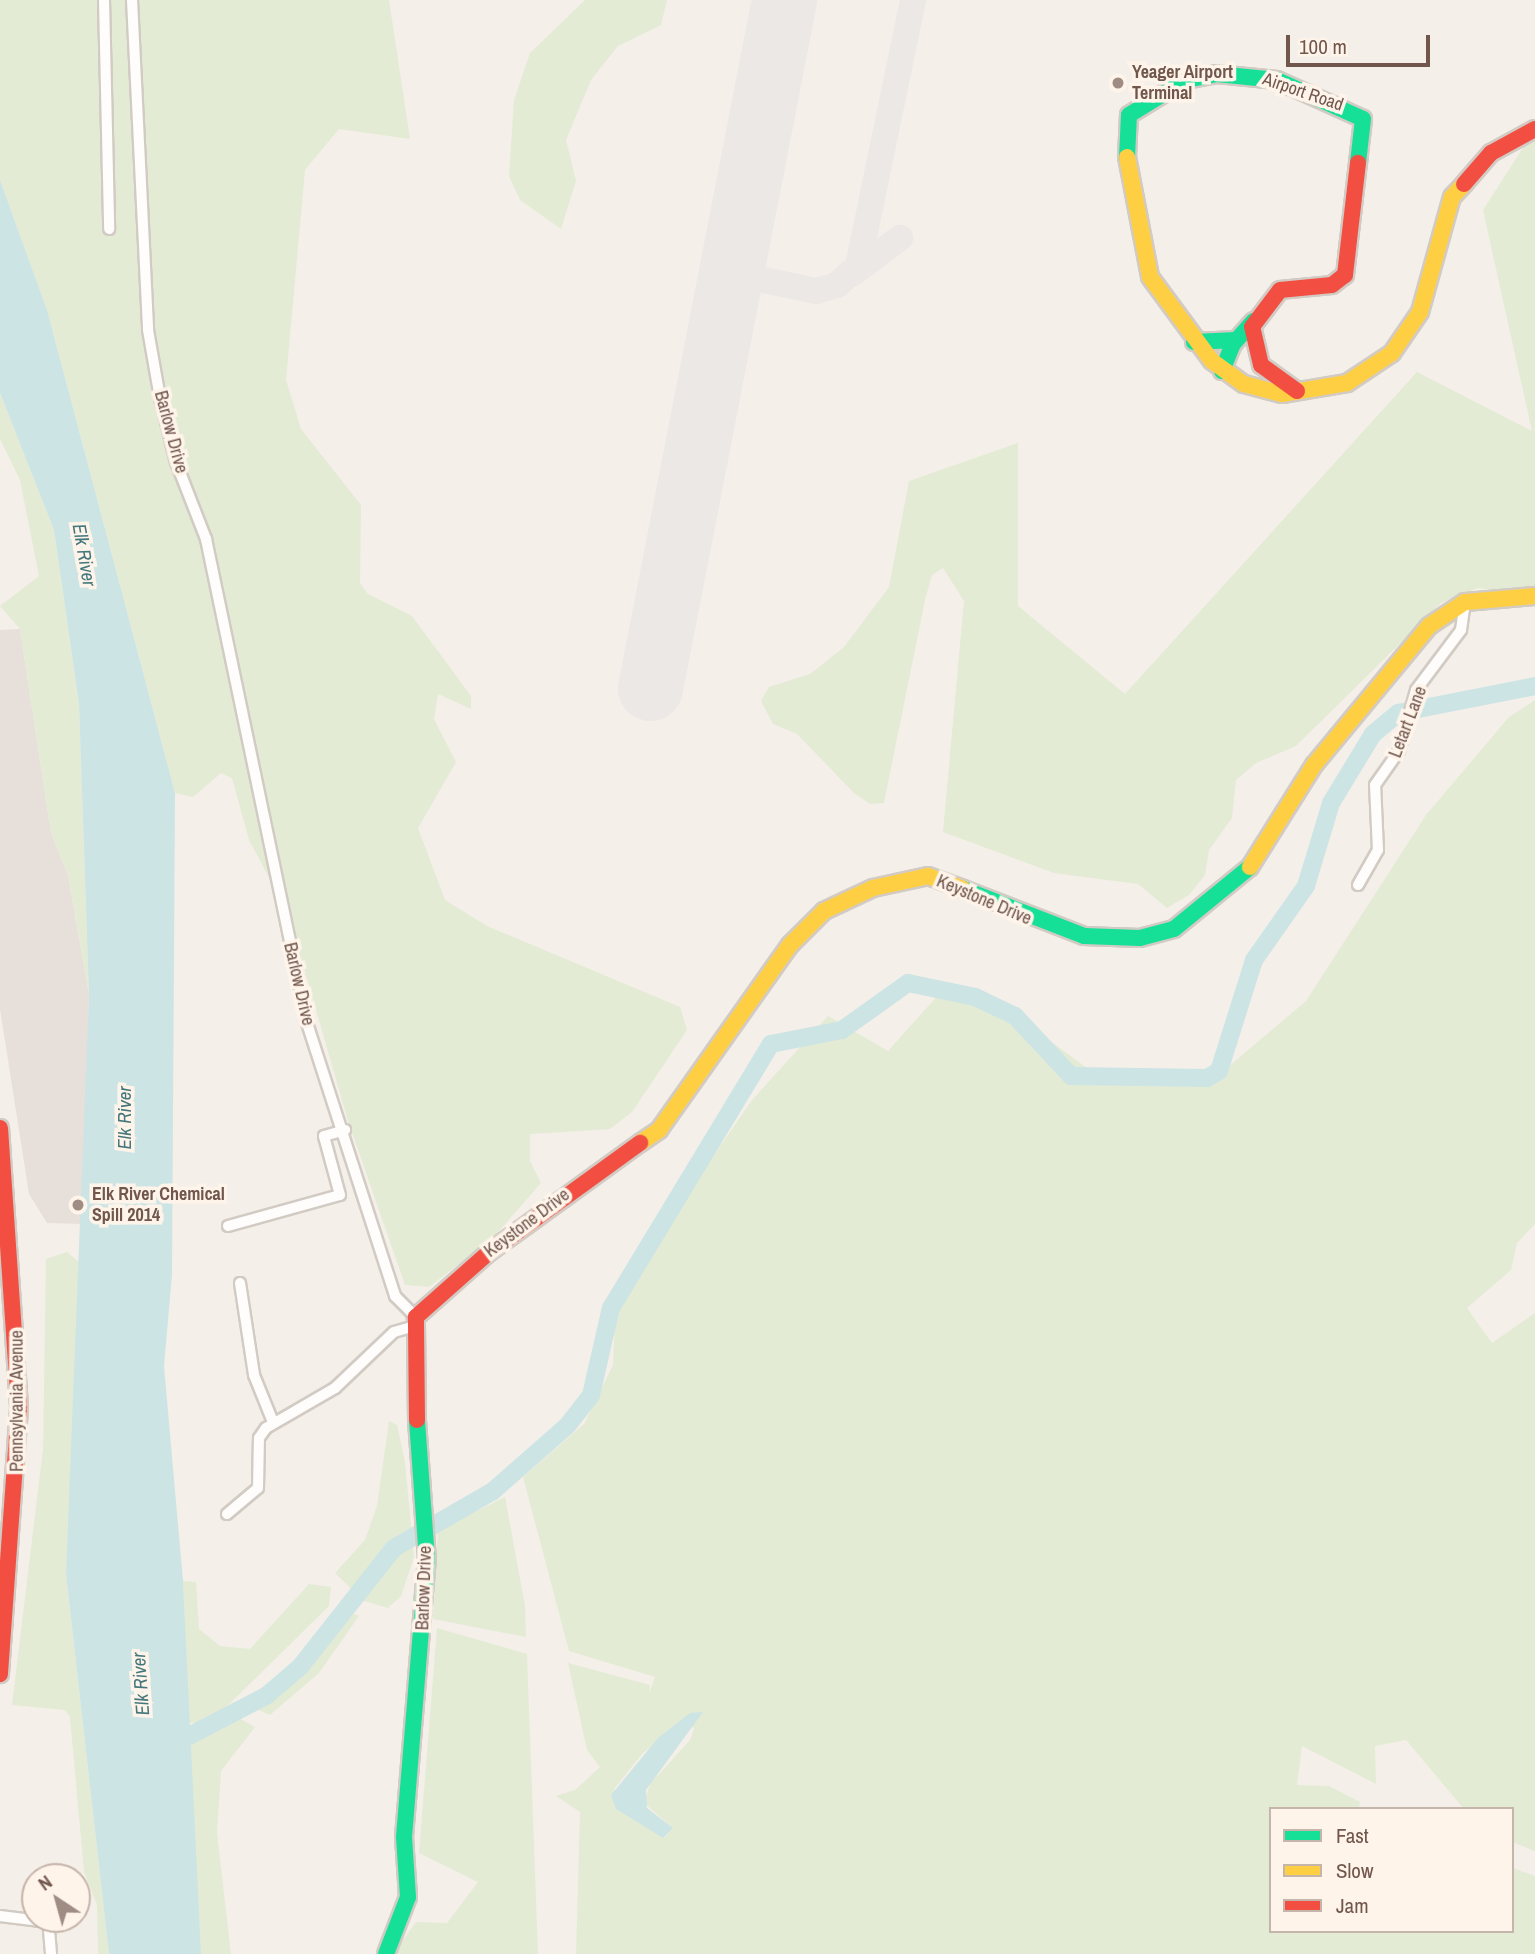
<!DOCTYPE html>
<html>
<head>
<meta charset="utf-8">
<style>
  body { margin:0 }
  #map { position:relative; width:1535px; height:1954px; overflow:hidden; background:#f5efe9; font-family:"Archivo Narrow",sans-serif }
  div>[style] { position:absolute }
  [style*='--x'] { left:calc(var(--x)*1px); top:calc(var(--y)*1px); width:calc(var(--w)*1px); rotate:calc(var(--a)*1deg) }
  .industrial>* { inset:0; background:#e7dfda }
  .green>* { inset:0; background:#e3ebd5 }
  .water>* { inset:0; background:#cce4e4 }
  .river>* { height:18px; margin:-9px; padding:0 9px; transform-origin:9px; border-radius:9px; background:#cce4e4 }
  .taxiway>* { height:26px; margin:-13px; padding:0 13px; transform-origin:13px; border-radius:13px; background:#ece8e6 }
  .runway>* { height:65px; margin:-32.5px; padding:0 32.5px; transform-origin:32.5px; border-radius:32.5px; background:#ece8e6 }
  .roads { filter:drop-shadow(2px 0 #d2cbc4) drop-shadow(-2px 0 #d2cbc4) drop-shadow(0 2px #d2cbc4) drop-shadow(0 -2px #d2cbc4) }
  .street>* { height:10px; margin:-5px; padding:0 5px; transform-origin:5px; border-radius:5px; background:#fefdfc }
  .fast>* { height:16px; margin:-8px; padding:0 8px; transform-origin:8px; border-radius:8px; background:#16e098 }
  .slow>* { height:16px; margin:-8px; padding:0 8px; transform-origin:8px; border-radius:8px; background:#ffcf43 }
  .jam>* { height:16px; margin:-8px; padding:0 8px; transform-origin:8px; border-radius:8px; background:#f24e42 }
  .dots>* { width:19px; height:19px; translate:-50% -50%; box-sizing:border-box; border:4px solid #fef4ea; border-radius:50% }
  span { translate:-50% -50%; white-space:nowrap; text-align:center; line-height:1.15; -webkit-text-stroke:7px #fef4ea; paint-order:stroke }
  .poi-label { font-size:18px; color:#71564c; font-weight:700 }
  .left { translate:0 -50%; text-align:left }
  .street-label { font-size:18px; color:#71564c }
  .water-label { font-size:19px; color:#43777c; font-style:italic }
  .legend { position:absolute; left:1269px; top:1807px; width:245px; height:126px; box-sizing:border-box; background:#fef4ea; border:2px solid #c6b5ab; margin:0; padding:9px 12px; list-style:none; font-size:21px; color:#71564c }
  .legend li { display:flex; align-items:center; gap:14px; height:35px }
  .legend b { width:35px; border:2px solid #c6b5ab }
  .north { position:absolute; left:21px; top:1863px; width:70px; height:70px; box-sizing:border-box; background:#fef4ea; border:2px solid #c6b5ab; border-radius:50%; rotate:324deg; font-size:19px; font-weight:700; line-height:28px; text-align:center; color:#71564c }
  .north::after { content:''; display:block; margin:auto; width:24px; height:32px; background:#9f8c83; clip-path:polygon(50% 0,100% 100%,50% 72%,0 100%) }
  .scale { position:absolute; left:1286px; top:35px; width:144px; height:32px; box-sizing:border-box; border:4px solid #71564c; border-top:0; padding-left:9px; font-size:21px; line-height:24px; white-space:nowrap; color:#71564c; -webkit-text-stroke:5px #fef4ea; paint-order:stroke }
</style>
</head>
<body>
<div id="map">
  <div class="industrial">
    <i style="clip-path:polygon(20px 629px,51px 833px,68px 875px,89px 995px,82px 1224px,47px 1223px,29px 1194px,0 1009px,0 630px)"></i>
  </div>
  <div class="green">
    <i style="clip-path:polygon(0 0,389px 0,410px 139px,339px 129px,305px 170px,286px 380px,301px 429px,361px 505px,360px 583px,368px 594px,412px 616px,471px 696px,471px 709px,438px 694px,434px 719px,456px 762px,418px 828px,445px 900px,487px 926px,680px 1007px,687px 1030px,632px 1112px,610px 1129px,530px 1134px,530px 1161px,541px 1183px,492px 1239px,429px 1287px,405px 1285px,348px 1121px,288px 913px,249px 840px,232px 778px,221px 773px,193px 797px,175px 793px,47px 310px,0 180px)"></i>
    <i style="clip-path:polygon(585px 0,667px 0,661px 25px,618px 46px,591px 80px,566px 140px,576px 181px,561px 229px,520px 200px,509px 176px,514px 100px,530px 53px)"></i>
    <i style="clip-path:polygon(1535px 129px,1535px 596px,1478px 588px,1441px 603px,1296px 746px,1256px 763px,1236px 780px,1232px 818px,1209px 850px,1205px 875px,1189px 895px,1167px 908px,1138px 884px,1054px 873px,943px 832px,964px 601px,943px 568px,932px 575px,925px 600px,884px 803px,870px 804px,854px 793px,797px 734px,773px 724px,761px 701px,769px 687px,810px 674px,844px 647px,889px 587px,909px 481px,1018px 443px,1018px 606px,1125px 694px,1417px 372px,1532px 431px,1483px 210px)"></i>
    <i style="clip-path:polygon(0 393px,54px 530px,79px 704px,89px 995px,68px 875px,51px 833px,20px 629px,0 606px,39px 576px,20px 480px,0 439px)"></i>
    <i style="clip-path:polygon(evenodd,1535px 700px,1535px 1224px,1517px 1243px,1511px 1270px,1467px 1308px,1492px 1343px,1535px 1313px,1535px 1851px,1512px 1842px,1512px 1809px,1464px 1809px,1406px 1740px,1375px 1746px,1376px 1784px,1302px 1746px,1297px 1785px,1329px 1786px,1360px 1802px,1359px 1809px,1271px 1809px,1271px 1931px,1512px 1931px,1513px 1868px,1535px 1876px,1535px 1954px,576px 1954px,580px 1812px,556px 1796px,575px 1790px,600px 1767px,587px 1750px,568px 1663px,650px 1685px,649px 1694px,655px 1677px,569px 1651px,523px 1477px,584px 1424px,613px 1365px,615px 1317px,635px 1270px,752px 1100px,828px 1016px,888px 1051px,940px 993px,1000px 1004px,1102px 1079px,1215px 1078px,1306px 1001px,1426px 815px,1509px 717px,1535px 700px,685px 1717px,694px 1729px,690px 1740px,650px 1784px,644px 1803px,673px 1828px,664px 1838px,616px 1809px,614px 1789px,642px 1754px,685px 1717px)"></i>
    <i style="clip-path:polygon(67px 1252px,81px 1264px,66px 1574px,109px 1954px,98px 1954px,97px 1905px,84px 1872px,70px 1717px,65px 1710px,12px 1705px,43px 1449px,46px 1259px)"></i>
    <i style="clip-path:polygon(389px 1421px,397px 1425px,405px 1462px,414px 1557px,401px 1596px,388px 1608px,364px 1601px,335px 1573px,365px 1540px,377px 1506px)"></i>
    <i style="clip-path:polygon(505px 1497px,525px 1606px,526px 1637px,433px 1619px,438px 1530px)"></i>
    <i style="clip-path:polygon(183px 1581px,196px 1582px,199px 1629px,220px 1646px,250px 1649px,309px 1584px,331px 1587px,329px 1606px,211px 1722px,189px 1723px)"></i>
    <i style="clip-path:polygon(344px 1610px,359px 1616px,319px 1673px,270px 1715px,252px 1707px,294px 1680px)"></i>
    <i style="clip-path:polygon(437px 1628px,527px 1654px,538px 1954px,393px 1954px,416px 1922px,447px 1923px,478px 1882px,419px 1853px)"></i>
    <i style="clip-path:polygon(237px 1717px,255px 1727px,221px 1771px,217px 1833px,231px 1954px,201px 1954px,189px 1742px)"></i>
  </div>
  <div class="water">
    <i style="clip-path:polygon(0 180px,47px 310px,175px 793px,172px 1275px,164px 1366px,183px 1581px,201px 1954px,109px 1954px,66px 1574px,89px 995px,79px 704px,54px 530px,0 393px)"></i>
    <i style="clip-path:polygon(703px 1712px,646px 1790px,647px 1808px,673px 1828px,663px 1838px,616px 1809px,611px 1795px,658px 1738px,690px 1713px)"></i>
  </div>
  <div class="river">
    <i style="--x:189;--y:1736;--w:87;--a:-27.5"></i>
    <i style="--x:266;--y:1696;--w:45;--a:-40.5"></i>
    <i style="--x:300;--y:1667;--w:152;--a:-51.7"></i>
    <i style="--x:394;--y:1548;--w:114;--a:-29.9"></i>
    <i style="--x:493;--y:1491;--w:98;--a:-41.3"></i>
    <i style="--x:567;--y:1426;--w:39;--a:-52"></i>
    <i style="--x:591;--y:1395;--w:89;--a:-77.1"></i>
    <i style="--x:611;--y:1308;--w:309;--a:-58.8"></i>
    <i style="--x:771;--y:1044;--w:72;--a:-11.2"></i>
    <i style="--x:842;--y:1030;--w:81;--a:-35.5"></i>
    <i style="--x:908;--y:983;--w:68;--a:11.8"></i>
    <i style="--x:975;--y:997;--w:44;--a:25.4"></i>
    <i style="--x:1015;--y:1016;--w:82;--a:47"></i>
    <i style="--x:1071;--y:1076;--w:136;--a:0.8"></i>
    <i style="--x:1207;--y:1078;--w:14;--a:-30"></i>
    <i style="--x:1219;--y:1071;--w:116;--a:-72.5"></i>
    <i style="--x:1254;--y:960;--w:90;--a:-54.9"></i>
    <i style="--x:1306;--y:886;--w:87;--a:-73.2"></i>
    <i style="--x:1331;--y:803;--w:81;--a:-58.7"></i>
    <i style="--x:1373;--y:734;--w:33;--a:-40"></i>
    <i style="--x:1398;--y:713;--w:140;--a:-11.1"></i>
  </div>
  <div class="taxiway">
    <i style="--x:731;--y:273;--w:87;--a:12"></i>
    <i style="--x:816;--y:291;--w:22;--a:-16"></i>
    <i style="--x:837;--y:285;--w:28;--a:-42"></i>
    <i style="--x:858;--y:266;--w:272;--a:-78.3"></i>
    <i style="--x:853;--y:273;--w:59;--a:-36.7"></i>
  </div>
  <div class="runway">
    <i style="--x:650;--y:688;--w:701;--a:-78.98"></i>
  </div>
  <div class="roads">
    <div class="street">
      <i style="--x:104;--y:0;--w:229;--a:88.7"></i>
      <i style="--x:132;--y:0;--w:330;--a:87.2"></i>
      <i style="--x:148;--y:330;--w:69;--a:80"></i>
      <i style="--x:160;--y:398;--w:66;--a:76"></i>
      <i style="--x:176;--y:462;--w:83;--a:68.7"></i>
      <i style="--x:206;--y:539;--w:494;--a:78.2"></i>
      <i style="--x:307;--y:1023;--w:287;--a:72.1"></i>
      <i style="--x:395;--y:1296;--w:30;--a:45"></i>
      <i style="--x:1358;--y:885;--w:40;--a:-60.3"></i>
      <i style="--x:1378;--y:850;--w:65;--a:-92.6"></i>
      <i style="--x:1375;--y:785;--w:42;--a:-54.8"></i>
      <i style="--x:1399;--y:751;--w:63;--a:-74.4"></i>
      <i style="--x:1416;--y:690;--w:75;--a:-53.1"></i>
      <i style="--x:1461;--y:630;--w:28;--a:-82"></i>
      <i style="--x:228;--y:1226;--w:116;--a:-15.5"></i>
      <i style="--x:340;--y:1195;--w:61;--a:-105.2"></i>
      <i style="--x:324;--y:1136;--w:22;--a:-16"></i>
      <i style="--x:240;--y:1283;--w:93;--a:81.3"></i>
      <i style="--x:254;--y:1375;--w:51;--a:68"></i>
      <i style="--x:227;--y:1514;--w:40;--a:-40"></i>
      <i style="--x:258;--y:1488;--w:50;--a:-88.9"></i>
      <i style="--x:259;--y:1438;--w:12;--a:-55"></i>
      <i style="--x:266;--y:1428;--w:80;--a:-30.1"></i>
      <i style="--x:335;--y:1388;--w:81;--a:-43.5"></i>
      <i style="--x:394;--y:1332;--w:18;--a:-16"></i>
      <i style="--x:0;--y:1916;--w:49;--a:7"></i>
      <i style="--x:48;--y:1919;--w:35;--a:85"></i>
    </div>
    <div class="fast">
      <i style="--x:1127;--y:157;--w:42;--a:-87.3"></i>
      <i style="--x:1129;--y:115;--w:67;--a:-31.6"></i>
      <i style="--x:1186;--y:80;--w:32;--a:-11"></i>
      <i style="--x:1217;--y:74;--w:60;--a:5.7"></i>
      <i style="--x:1277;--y:80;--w:94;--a:24.4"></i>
      <i style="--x:1363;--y:119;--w:44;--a:96.5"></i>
      <i style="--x:1194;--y:342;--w:42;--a:-2.7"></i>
      <i style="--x:1222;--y:371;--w:29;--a:-68"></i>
      <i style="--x:1233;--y:344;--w:31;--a:-48"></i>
      <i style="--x:963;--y:889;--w:130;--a:21.2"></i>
      <i style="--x:1084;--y:936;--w:56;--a:2"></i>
      <i style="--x:1140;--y:938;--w:35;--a:-15"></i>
      <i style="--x:1174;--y:929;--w:98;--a:-39.2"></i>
      <i style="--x:386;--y:1954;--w:61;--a:-68.9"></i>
      <i style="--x:408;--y:1897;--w:60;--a:-93.8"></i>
      <i style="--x:404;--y:1837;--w:278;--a:-85.3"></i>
      <i style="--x:427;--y:1560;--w:140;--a:-94.1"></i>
    </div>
    <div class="slow">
      <i style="--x:1127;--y:157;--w:122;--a:79.1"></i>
      <i style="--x:1150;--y:277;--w:104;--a:53.6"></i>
      <i style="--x:1212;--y:361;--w:39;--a:36"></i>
      <i style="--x:1244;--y:384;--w:39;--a:15"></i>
      <i style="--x:1282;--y:394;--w:66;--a:-9.6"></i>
      <i style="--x:1347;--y:383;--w:54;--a:-33.7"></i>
      <i style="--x:1392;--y:353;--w:50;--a:-55.7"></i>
      <i style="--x:1420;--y:312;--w:119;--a:-74.5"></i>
      <i style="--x:1452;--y:197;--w:18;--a:-47"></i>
      <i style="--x:1250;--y:867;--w:120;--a:-57.9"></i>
      <i style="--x:1314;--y:765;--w:180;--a:-50.4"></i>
      <i style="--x:1429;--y:626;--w:43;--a:-33.7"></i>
      <i style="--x:1465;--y:602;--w:70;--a:-4.9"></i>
      <i style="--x:640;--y:1143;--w:23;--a:-34"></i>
      <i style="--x:659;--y:1130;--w:227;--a:-54.7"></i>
      <i style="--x:790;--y:945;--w:48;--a:-45"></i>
      <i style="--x:824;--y:911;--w:54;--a:-25.1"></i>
      <i style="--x:873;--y:888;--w:56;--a:-12.3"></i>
      <i style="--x:928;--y:876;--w:37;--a:20"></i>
    </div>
    <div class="jam">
      <i style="--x:1464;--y:184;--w:41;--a:-48.9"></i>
      <i style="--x:1491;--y:153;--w:50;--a:-28.6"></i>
      <i style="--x:1297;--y:391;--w:44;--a:-144.2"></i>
      <i style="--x:1261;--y:365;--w:39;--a:-103"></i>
      <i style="--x:1252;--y:327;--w:46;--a:-52.9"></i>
      <i style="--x:1280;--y:290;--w:52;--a:-5.5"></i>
      <i style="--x:1332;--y:285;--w:16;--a:-38"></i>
      <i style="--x:1345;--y:275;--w:113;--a:-83.4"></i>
      <i style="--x:0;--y:1128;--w:281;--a:86.1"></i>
      <i style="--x:19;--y:1408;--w:267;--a:94.1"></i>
      <i style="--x:417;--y:1420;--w:103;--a:-90.6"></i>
      <i style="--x:416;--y:1317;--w:96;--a:-41.6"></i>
      <i style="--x:488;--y:1253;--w:188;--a:-35.9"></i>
    </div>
  </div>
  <div class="dots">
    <i style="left:1118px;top:83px;background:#9f8c83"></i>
    <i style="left:78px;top:1205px;background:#9f8c83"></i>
  </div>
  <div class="poi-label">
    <span class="left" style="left:1132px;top:83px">Yeager Airport<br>Terminal</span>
    <span class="left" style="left:92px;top:1205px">Elk River Chemical<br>Spill 2014</span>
  </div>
  <div class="street-label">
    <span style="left:1303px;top:92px;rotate:19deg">Airport Road</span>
    <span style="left:171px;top:432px;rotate:75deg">Barlow Drive</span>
    <span style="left:1408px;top:722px;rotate:-69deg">Letart Lane</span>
    <span style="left:984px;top:900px;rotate:23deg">Keystone Drive</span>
    <span style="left:299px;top:984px;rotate:77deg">Barlow Drive</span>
    <span style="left:527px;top:1223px;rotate:-37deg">Keystone Drive</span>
    <span style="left:17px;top:1401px;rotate:-90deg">Pennsylvania Avenue</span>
    <span style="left:424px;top:1588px;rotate:-88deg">Barlow Drive</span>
  </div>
  <div class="water-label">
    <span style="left:84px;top:555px;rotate:80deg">Elk River</span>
    <span style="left:125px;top:1118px;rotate:-90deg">Elk River</span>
    <span style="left:141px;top:1684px;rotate:-94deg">Elk River</span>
  </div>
  <ul class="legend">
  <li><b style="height:9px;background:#16e098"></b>Fast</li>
  <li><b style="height:9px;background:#ffcf43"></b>Slow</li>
  <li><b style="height:9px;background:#f24e42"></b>Jam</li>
  </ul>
  <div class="north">N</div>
  <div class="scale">100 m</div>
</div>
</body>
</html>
